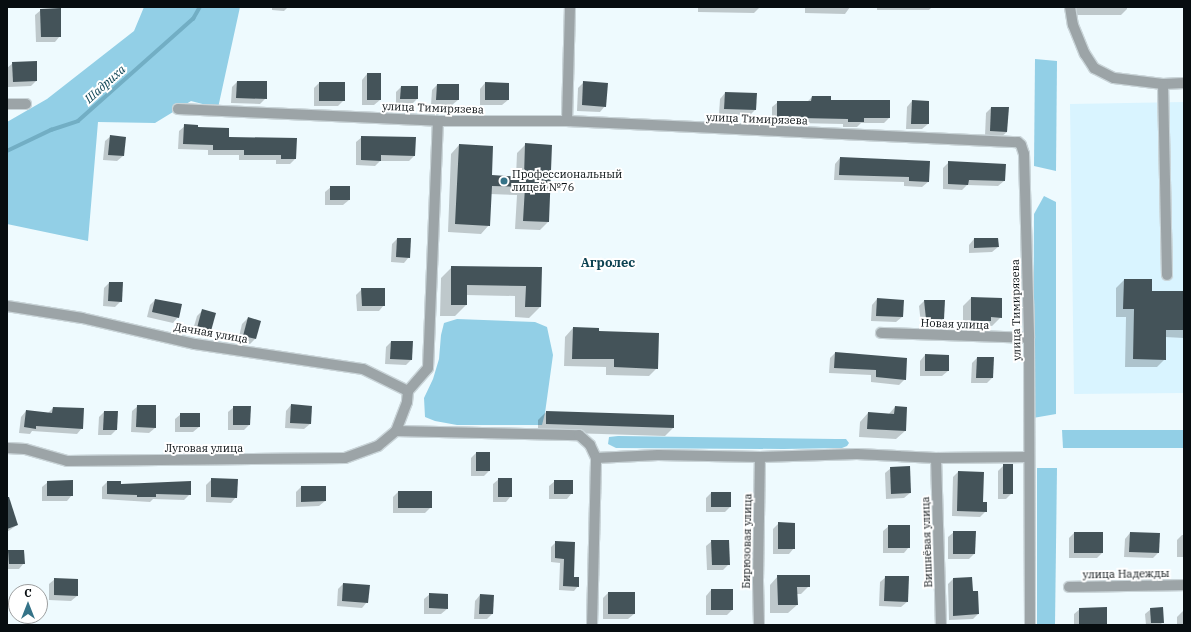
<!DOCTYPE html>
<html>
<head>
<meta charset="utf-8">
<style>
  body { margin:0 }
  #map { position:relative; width:1191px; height:632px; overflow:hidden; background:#eefafe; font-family:"IBM Plex Serif",serif }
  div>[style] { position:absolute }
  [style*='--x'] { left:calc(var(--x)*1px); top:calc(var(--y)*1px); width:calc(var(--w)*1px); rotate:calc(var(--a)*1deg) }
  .built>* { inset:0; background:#d9f4ff }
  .forest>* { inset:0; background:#92cfe6 }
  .shadow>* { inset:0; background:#0003 }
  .stream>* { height:3.5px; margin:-1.75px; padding:0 1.75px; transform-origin:1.75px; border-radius:1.75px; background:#72aec4 }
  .building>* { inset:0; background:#445359 }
  .roads { filter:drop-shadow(1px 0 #c9d4d8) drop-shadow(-1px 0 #c9d4d8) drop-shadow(0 1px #c9d4d8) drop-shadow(0 -1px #c9d4d8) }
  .street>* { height:10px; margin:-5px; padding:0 5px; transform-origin:5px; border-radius:5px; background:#9ca4a7 }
  .dots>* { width:11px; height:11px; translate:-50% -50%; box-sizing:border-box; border:2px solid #fff; border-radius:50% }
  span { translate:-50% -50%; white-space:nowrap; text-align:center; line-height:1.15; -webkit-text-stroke:4px #fff; paint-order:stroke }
  .street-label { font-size:11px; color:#070d10 }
  .poi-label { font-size:11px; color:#070d10 }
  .left { translate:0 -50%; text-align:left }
  .water-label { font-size:12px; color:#0d4353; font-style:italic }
  .quarter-label { font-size:13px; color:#0c4252; font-weight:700 }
  .frame { position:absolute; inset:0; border:8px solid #070d10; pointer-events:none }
  .north { position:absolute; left:8px; top:584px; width:40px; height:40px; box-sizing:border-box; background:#fff; border:1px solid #9c9e9f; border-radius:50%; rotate:0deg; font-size:11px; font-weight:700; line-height:16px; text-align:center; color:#070d10 }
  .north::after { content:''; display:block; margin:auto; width:14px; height:18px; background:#357388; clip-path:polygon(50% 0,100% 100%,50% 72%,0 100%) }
</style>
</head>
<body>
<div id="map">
  <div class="built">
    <i style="clip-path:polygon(1184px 102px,1184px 393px,1074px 394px,1070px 104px)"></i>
  </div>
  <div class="forest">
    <i style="clip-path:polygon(144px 7px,240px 7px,218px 108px,191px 101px,155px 123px,98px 122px,88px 241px,7px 224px,7px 122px,47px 99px,134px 31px)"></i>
    <i style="clip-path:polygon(1035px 59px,1057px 61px,1056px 171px,1034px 166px)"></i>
    <i style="clip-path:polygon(1044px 196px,1056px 202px,1056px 414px,1033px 418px,1034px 214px)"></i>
    <i style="clip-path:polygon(457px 319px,535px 322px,547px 327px,553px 355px,545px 413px,542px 425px,457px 425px,435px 421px,425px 417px,424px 398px,433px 379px,439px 359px,441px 335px,444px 323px)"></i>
    <i style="clip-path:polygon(1062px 430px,1184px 430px,1184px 448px,1063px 448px)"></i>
    <i style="clip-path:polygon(618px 436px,836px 439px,846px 439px,849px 443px,847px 446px,842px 448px,783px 449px,616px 448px,608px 444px,609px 437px)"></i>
    <i style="clip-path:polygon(1037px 468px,1057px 468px,1055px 625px,1037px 625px)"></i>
  </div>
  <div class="shadow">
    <i style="clip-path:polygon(272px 7px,288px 7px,284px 11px,272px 10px)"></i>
    <i style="clip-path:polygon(698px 7px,760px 7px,754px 13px,698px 12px)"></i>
    <i style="clip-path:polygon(805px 7px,850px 7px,845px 14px,805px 13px)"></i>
    <i style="clip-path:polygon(877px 7px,932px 7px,929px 10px,877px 10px)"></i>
    <i style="clip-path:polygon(1076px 7px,1127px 7px,1127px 9px,1121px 15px,1076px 15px)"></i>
    <i style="clip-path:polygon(41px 10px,60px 36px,55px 42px,36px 42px,35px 15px)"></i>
    <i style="clip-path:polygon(13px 63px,36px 81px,31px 86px,8px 87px,7px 68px)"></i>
    <i style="clip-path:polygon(367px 74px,380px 100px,374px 105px,362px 105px,362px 80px)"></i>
    <i style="clip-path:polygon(237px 82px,266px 98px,260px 104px,231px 103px,232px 87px)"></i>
    <i style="clip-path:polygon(584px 82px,605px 106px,600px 112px,577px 111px,578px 88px)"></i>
    <i style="clip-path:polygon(319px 83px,344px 83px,344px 100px,338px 106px,314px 106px,314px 88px)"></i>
    <i style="clip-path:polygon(485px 83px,508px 100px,502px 105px,480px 105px,480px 89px)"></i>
    <i style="clip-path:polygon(437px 85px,458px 85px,458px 100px,452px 105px,431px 105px,432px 90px)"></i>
    <i style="clip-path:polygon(401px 87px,417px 99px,412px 104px,396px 104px,396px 92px)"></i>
    <i style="clip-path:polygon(725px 93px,755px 110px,750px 115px,719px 114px,720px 99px)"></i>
    <i style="clip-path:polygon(812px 97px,830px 101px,889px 118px,884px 123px,861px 123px,857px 127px,843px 127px,843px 124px,797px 123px,794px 125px,772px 125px,772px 107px,778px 102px,807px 102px)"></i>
    <i style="clip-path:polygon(912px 101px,928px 124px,922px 129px,906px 129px,907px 107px)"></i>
    <i style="clip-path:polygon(991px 108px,1007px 132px,1001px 137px,985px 136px,986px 113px)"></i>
    <i style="clip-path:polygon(185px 126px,197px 128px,295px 159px,290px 164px,276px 164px,276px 160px,239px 160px,239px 155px,208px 155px,208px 150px,178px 149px,179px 131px)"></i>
    <i style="clip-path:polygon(111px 136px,123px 156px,117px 161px,103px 160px,105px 141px)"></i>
    <i style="clip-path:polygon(362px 137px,414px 156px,409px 161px,380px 161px,375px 166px,356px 165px,356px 142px)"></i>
    <i style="clip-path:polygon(526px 144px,551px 145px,548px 222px,540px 230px,515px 229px,517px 195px,490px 194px,489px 225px,481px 234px,448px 232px,451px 154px,459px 145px,491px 176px,516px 177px,517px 153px)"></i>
    <i style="clip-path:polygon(840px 158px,928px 182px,922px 187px,904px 186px,904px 182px,834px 180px,835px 164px)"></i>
    <i style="clip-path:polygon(949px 162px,1004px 181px,998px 186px,967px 185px,962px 190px,943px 189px,943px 168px)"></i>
    <i style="clip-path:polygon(331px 187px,349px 200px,343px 205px,325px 205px,325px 192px)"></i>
    <i style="clip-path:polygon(397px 239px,409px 257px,404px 263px,391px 262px,392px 244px)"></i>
    <i style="clip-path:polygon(974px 239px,998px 247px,992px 252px,969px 253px,969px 245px)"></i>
    <i style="clip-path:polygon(452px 267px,541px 268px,540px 307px,529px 318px,515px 317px,515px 296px,466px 295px,466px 305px,455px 316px,440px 316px,441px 278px)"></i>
    <i style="clip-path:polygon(1124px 280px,1151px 292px,1182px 292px,1184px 290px,1184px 338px,1165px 337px,1165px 359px,1157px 367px,1125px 367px,1126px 317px,1116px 317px,1116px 288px)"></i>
    <i style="clip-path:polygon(109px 283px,121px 301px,115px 307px,103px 306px,104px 288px)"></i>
    <i style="clip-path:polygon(362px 289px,384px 305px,379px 311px,357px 311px,356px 295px)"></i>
    <i style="clip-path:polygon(971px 298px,1001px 317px,992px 326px,986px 325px,982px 329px,963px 329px,963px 306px)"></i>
    <i style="clip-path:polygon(877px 299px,902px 317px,896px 322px,871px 321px,872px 305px)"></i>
    <i style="clip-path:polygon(155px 300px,178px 317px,173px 323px,147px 317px,150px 305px)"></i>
    <i style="clip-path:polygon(924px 301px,944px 301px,943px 319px,937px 324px,921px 324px,919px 306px)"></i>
    <i style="clip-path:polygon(203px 310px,214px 313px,210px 331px,204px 336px,192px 333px,197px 316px)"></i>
    <i style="clip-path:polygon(248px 318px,255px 339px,250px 344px,238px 341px,242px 324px)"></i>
    <i style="clip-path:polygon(573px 328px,598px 332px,657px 368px,649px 376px,606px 375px,606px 367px,564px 366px,565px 337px)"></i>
    <i style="clip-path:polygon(391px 342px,411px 360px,406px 365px,385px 364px,386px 347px)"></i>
    <i style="clip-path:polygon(835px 353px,859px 354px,859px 356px,905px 379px,899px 385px,871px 382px,871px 375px,829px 373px,830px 358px)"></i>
    <i style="clip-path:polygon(925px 355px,948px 371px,942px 376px,920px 376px,920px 361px)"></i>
    <i style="clip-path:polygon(977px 358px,992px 378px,987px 383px,971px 383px,972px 363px)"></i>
    <i style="clip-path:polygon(291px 405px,310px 424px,304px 429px,285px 428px,286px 411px)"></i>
    <i style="clip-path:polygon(138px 406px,155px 428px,149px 433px,131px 432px,132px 411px)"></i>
    <i style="clip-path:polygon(234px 407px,249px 425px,244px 430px,228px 430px,228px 412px)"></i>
    <i style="clip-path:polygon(895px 407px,905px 431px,896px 439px,859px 437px,860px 422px,868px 413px,888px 415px)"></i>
    <i style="clip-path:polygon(53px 408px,82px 428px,77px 434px,32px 431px,30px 434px,19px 433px,21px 417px,26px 411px,48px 413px)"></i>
    <i style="clip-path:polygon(104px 412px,116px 430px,111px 435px,98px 435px,99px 417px)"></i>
    <i style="clip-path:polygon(546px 412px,673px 416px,673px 428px,665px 436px,538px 432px,538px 420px)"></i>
    <i style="clip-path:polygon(181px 414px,199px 427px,193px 432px,175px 432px,175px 419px)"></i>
    <i style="clip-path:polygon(476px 453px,489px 471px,484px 476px,471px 476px,471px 458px)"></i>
    <i style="clip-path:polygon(1004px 465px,1012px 493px,1006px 499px,998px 499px,998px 471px)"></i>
    <i style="clip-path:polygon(891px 468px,910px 493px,904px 498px,886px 499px,885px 473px)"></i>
    <i style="clip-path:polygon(958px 472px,982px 503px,986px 511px,980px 517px,952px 516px,953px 477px)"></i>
    <i style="clip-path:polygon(212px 479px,236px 497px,231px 503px,206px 502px,206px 485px)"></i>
    <i style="clip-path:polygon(499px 479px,511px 496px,506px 502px,493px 502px,493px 484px)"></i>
    <i style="clip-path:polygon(555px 481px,572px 493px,567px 499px,549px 499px,549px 486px)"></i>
    <i style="clip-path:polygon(48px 482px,72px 495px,67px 501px,42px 501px,42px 487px)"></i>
    <i style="clip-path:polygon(107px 482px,120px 485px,190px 494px,184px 500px,153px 499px,150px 502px,102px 499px,102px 487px)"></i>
    <i style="clip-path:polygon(301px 487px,325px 501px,319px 506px,296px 507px,296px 492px)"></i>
    <i style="clip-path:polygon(398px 492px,431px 492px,431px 507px,425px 513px,393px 513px,393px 497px)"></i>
    <i style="clip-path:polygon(711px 493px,730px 507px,725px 512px,706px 512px,706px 498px)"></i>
    <i style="clip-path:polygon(7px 513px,17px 525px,7px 532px)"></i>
    <i style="clip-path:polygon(779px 523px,794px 548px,789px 554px,773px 554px,773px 529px)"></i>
    <i style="clip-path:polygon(889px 526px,909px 547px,904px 553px,883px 553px,883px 531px)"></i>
    <i style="clip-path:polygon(954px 532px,974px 554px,969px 559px,948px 559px,948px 537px)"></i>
    <i style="clip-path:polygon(1074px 533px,1102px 553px,1097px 558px,1069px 558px,1069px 538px)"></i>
    <i style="clip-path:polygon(1130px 533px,1158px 553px,1153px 558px,1124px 557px,1125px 539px)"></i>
    <i style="clip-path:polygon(1182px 535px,1184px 535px,1184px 557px,1177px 557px,1177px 540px)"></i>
    <i style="clip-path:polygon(712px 541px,729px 564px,723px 570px,707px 570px,706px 546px)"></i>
    <i style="clip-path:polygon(556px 542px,574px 543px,573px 578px,578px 586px,574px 591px,559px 590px,560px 563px,551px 562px,551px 547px)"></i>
    <i style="clip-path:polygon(9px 551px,24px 563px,19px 569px,7px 569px,7px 553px)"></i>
    <i style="clip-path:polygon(778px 576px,809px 586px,801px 594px,796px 594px,797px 605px,788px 613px,770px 613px,770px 585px)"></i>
    <i style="clip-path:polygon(886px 577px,907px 602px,901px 607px,879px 606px,880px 582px)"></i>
    <i style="clip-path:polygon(972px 578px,972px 592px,978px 614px,973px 619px,949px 620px,948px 584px,953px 579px)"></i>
    <i style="clip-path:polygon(55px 579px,77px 596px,71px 601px,49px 600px,49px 584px)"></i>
    <i style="clip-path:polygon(343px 584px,367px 602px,362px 608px,337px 606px,338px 589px)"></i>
    <i style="clip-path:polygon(711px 590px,732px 610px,727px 615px,706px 615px,706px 596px)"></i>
    <i style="clip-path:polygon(608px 593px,634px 593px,634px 614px,628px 619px,603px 619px,603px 598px)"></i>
    <i style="clip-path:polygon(430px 594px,447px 609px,441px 614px,424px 614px,424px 599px)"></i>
    <i style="clip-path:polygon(480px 595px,492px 614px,487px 619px,474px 619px,475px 601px)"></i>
    <i style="clip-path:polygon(1080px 609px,1106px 625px,1074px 625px,1074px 614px)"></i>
    <i style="clip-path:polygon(1151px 609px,1163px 622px,1160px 625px,1146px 625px,1145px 614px)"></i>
    <i style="clip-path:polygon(1184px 610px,1184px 625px,1177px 625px,1177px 617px)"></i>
  </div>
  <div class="stream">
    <i style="--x:7;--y:151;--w:49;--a:-25.5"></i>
    <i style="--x:51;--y:130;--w:28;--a:-18"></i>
    <i style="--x:78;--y:121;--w:154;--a:-41.6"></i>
    <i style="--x:193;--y:19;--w:14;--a:-60"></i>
  </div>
  <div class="building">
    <i style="clip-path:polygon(61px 8px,61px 37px,41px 37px,40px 9px)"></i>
    <i style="clip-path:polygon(37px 61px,37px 81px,13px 82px,12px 62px)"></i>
    <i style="clip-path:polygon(367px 73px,381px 73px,381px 100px,367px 100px)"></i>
    <i style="clip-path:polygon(237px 81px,267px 81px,267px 99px,236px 98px)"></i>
    <i style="clip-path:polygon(583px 81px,608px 83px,606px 107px,582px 105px)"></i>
    <i style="clip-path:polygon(319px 82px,345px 82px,345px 101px,319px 101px)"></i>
    <i style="clip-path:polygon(485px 82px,509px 83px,509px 100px,485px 100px)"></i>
    <i style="clip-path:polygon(437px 84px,459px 84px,459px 100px,436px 100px)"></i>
    <i style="clip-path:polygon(401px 86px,418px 86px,418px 99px,400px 99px)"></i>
    <i style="clip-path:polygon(725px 92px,757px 93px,756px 110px,724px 109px)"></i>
    <i style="clip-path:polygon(812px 96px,831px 96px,831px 100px,890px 100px,890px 118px,864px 118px,864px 122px,848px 122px,848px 119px,800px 118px,800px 120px,777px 120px,777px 101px,811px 101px)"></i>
    <i style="clip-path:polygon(912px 100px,929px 101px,929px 124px,911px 124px)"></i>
    <i style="clip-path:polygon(991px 107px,1009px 107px,1007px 132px,990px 131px)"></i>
    <i style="clip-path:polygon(184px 124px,198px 125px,198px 127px,229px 128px,229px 137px,297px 138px,296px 159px,281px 159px,281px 155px,244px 155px,244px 150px,213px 150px,213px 145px,183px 144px)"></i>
    <i style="clip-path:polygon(110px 135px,126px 137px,124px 156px,108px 155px)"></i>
    <i style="clip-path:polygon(361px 136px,416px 137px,415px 156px,381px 155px,381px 161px,361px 160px)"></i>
    <i style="clip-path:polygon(525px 143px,552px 145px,549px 222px,523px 221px,525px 187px,492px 186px,490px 226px,455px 224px,459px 144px,493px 146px,492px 175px,524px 177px)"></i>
    <i style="clip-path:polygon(840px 157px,930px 161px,929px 182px,909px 181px,909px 177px,839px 175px)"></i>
    <i style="clip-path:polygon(948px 161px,1006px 164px,1005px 181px,969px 180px,968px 185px,948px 184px)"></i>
    <i style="clip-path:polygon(330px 186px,350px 186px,350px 200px,330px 200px)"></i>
    <i style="clip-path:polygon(397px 238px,411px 238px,410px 258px,396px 257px)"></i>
    <i style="clip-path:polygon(974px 238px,998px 238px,999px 247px,974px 248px)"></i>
    <i style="clip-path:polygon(451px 266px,542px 267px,541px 307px,525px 307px,526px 286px,467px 285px,467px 305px,451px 305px)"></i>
    <i style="clip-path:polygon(1124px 279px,1152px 279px,1152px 291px,1184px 291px,1184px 330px,1166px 330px,1166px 360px,1133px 359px,1134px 309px,1123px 309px)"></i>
    <i style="clip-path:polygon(109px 282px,123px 282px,122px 302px,108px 301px)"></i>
    <i style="clip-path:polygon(361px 288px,385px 288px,385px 306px,362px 306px)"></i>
    <i style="clip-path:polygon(971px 297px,1002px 298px,1002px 318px,991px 317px,991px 321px,971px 321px)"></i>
    <i style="clip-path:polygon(877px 298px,904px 300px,903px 317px,876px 316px)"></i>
    <i style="clip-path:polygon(155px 299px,182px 304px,179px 318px,152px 312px)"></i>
    <i style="clip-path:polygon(924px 300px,945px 300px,944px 319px,926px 319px)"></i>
    <i style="clip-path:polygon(202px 309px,216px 313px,211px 331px,197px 328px)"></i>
    <i style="clip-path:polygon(248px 317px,261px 321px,256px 339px,243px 336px)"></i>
    <i style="clip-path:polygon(573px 327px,599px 328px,599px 331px,659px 333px,658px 369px,614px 367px,614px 359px,572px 359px)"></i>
    <i style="clip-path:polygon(391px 341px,413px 341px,412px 360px,390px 359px)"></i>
    <i style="clip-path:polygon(835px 352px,907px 358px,906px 380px,876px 377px,876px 370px,834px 368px)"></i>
    <i style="clip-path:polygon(925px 354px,949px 355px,949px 371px,925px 371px)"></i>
    <i style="clip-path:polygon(977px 357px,994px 357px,993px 378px,976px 378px)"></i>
    <i style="clip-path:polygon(291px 404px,312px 406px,311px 424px,290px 423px)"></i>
    <i style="clip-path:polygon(137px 405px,156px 405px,156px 428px,136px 427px)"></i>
    <i style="clip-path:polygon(233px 406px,251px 406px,250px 425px,233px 425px)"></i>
    <i style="clip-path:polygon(895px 406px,907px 407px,906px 431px,867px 429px,868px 412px,894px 414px)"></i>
    <i style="clip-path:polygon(53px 407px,84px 408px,83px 429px,36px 426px,36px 429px,24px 427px,26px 410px,52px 413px)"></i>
    <i style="clip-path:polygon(104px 411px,118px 411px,117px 430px,103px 430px)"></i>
    <i style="clip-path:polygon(546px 411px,674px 415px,674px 428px,546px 424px)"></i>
    <i style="clip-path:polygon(180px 413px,200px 413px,200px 427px,180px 427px)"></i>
    <i style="clip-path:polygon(476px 452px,490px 452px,490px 471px,476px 471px)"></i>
    <i style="clip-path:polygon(1003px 464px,1013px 464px,1013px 494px,1003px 494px)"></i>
    <i style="clip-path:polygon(910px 466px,911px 493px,891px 494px,890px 467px)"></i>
    <i style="clip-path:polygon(958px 471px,984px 472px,983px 502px,987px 502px,987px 512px,957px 511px)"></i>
    <i style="clip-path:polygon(211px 478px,238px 479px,237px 498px,211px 497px)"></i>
    <i style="clip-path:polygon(498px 478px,512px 478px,512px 497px,498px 497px)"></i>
    <i style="clip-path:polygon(73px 480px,73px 496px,47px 496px,47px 481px)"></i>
    <i style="clip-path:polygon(554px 480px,573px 480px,573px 494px,554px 494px)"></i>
    <i style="clip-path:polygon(107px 481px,121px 481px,121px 484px,191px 481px,191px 495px,156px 494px,156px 497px,137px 497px,137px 495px,107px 494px)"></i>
    <i style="clip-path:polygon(301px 486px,326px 486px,326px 501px,301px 502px)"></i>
    <i style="clip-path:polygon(398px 491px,432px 491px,432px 508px,398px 508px)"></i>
    <i style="clip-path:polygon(711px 492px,731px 492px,731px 507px,711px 507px)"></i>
    <i style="clip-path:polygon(7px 497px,9px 497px,18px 525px,7px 529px)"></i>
    <i style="clip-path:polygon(778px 522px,795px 523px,795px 549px,778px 549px)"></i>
    <i style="clip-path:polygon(888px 525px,910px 525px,910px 548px,888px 548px)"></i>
    <i style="clip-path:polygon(953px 531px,976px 531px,975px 554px,953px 554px)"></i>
    <i style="clip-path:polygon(1074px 532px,1103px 532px,1103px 553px,1074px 553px)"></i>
    <i style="clip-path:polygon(1130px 532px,1160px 533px,1159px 553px,1129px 552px)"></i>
    <i style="clip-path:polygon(711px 540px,729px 540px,730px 565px,712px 565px)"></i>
    <i style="clip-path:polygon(555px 541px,575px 542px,574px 577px,579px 577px,579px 587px,563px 586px,564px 559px,555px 558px)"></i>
    <i style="clip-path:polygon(8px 550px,24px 550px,25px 564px,9px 564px)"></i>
    <i style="clip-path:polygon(777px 575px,810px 575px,810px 587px,797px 587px,798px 605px,778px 605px)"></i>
    <i style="clip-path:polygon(885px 576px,909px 576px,908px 602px,884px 601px)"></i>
    <i style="clip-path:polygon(972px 577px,973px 591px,978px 591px,979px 614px,953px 616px,953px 578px)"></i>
    <i style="clip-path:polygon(54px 578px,78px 579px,78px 596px,54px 595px)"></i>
    <i style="clip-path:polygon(343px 583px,370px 585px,368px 603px,342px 601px)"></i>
    <i style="clip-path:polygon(711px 589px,733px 589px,733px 610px,711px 610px)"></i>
    <i style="clip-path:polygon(608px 592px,635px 592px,635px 614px,608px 614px)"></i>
    <i style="clip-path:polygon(429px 593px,448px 594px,448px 609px,429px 608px)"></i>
    <i style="clip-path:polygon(480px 594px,494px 595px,493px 614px,479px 614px)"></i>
    <i style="clip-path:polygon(1107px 607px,1107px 625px,1079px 625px,1079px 608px)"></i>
    <i style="clip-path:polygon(1163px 607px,1164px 623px,1151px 623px,1150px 608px)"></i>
  </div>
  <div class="roads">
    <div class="street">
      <i style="--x:1070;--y:7;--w:18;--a:81"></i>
      <i style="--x:1073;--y:25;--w:31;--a:68"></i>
      <i style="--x:1085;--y:54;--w:17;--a:57"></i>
      <i style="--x:1094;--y:68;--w:22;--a:27"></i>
      <i style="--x:1114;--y:78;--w:49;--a:7"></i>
      <i style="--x:1163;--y:84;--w:21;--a:-3"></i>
      <i style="--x:1163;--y:84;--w:191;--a:88.8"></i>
      <i style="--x:7;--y:104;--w:19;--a:0"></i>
      <i style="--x:178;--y:109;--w:260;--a:2.6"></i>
      <i style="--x:438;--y:121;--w:129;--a:0"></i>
      <i style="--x:567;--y:121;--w:451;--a:2.7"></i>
      <i style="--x:1018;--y:142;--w:4;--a:45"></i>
      <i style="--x:1021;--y:145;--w:9;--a:72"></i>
      <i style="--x:1024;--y:154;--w:184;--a:88.4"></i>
      <i style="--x:1029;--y:338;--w:287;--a:89.8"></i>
      <i style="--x:567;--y:121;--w:114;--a:-88.5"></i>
      <i style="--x:7;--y:306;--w:76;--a:9.1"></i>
      <i style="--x:82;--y:318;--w:116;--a:13"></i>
      <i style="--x:195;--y:344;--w:170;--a:8.5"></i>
      <i style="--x:363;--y:369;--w:50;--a:26.1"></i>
      <i style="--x:881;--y:333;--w:148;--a:1.9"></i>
      <i style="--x:396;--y:431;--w:183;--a:1.3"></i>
      <i style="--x:579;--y:435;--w:15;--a:42"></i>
      <i style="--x:590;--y:445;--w:14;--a:65"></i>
      <i style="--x:596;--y:458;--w:62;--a:-2.8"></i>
      <i style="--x:658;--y:455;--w:102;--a:1.1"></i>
      <i style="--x:760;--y:457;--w:97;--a:-1.8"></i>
      <i style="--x:857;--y:454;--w:79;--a:2.9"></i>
      <i style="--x:936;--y:458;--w:93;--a:-0.6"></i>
      <i style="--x:7;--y:448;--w:18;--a:3"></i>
      <i style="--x:25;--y:449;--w:44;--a:15.9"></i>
      <i style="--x:67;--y:461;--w:278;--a:-0.6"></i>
      <i style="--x:345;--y:458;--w:35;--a:-20"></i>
      <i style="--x:378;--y:446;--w:23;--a:-40"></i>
      <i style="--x:396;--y:431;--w:31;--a:-69"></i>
      <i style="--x:407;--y:402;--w:11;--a:-85"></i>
      <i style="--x:408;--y:391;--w:30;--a:-49"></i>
      <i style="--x:428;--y:368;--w:247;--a:-87.7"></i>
      <i style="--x:936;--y:458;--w:167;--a:88.3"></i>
      <i style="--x:1069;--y:587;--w:115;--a:-1"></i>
      <i style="--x:592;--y:625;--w:167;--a:-88.6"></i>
      <i style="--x:759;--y:625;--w:44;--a:-91.3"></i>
      <i style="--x:758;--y:581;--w:124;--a:-89.1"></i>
    </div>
  </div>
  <div class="dots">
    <i style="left:504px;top:181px;background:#357388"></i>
  </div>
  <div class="street-label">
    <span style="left:433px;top:108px;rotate:2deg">улица Тимирязева</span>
    <span style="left:757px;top:119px;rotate:2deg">улица Тимирязева</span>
    <span style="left:1016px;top:310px;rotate:-91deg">улица Тимирязева</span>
    <span style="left:955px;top:324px;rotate:2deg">Новая улица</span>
    <span style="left:211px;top:333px;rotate:10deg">Дачная улица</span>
    <span style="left:204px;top:448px">Луговая улица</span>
    <span style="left:747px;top:541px;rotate:-89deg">Бирюзовая улица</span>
    <span style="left:927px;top:542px;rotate:-92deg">Вишнёвая улица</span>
    <span style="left:1126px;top:574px;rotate:-1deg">улица Надежды</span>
  </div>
  <div class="poi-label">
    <span class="left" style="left:512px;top:181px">Профессиональный<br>лицей №76</span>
  </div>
  <div class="water-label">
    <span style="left:105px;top:84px;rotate:-42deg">Шадриха</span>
  </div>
  <div class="quarter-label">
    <span style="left:608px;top:263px">Агролес</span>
  </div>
  <div class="frame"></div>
  <div class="north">С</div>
</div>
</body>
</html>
